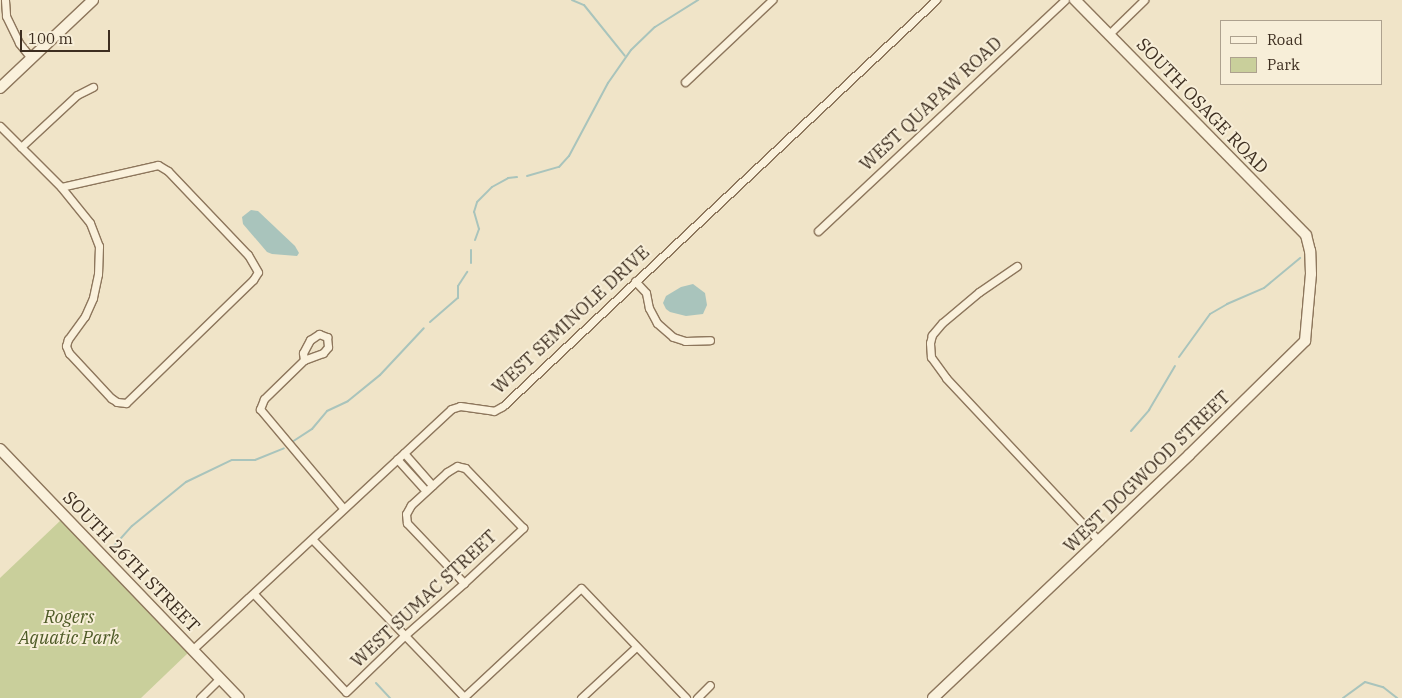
<!DOCTYPE html>
<html>
<head>
<meta charset="utf-8">
<style>
  body { margin:0 }
  #map { position:relative; width:1402px; height:698px; overflow:hidden; background:#f0e4c8; font-family:"IBM Plex Serif",serif }
  div>[style] { position:absolute }
  [style*='--x'] { left:calc(var(--x)*1px); top:calc(var(--y)*1px); width:calc(var(--w)*1px); rotate:calc(var(--a)*1deg) }
  .green>* { inset:0; background:#c9cf9b }
  .water>* { inset:0; background:#a9c4bc }
  .stream>* { height:2px; margin:-1px; padding:0 1px; transform-origin:1px; border-radius:1px; background:#a9c4bc }
  .roads { filter:drop-shadow(1px 0 #8d765c) drop-shadow(-1px 0 #8d765c) drop-shadow(0 1px #8d765c) drop-shadow(0 -1px #8d765c) }
  .street>* { height:7px; margin:-3.5px; padding:0 3.5px; transform-origin:3.5px; border-radius:3.5px; background:#faf1dc }
  .secondary>* { height:10px; margin:-5px; padding:0 5px; transform-origin:5px; border-radius:5px; background:#faf1dc }
  span { translate:-50% -50%; white-space:nowrap; text-align:center; line-height:1.15; -webkit-text-stroke:4px #f7eed8; paint-order:stroke }
  .street-label { font-size:18px; color:#3d2e20 }
  .park-label { font-size:18px; color:#4d5a26; font-style:italic }
  .legend { position:absolute; left:1220px; top:20px; width:162px; height:65px; box-sizing:border-box; background:#f7eed8; border:1px solid #ada18e; margin:0; padding:6px 9px; list-style:none; font-size:15px; color:#3d2e20 }
  .legend li { display:flex; align-items:center; gap:10px; height:25px }
  .legend b { width:25px; border:1px solid #ada18e }
  .scale { position:absolute; left:20px; top:30px; width:90px; height:22px; box-sizing:border-box; border:2px solid #3d2e20; border-top:0; padding-left:6px; font-size:15px; line-height:18px; white-space:nowrap; color:#3d2e20; -webkit-text-stroke:4px #f7eed8; paint-order:stroke }
</style>
</head>
<body>
<div id="map">
  <div class="green">
    <i style="clip-path:polygon(61px 520px,189px 652px,141px 698px,0 698px,0 578px)"></i>
  </div>
  <div class="water">
    <i style="clip-path:polygon(251px 210px,258px 211px,295px 246px,299px 253px,297px 256px,272px 254px,267px 252px,243px 224px,242px 217px)"></i>
    <i style="clip-path:polygon(693px 284px,705px 293px,707px 305px,703px 314px,686px 316px,670px 312px,666px 309px,663px 303px,666px 296px,681px 287px)"></i>
  </div>
  <div class="stream">
    <i style="--x:572;--y:0;--w:13;--a:23"></i>
    <i style="--x:584;--y:5;--w:65;--a:51.2"></i>
    <i style="--x:527;--y:176;--w:33;--a:-16"></i>
    <i style="--x:559;--y:167;--w:15;--a:-48"></i>
    <i style="--x:569;--y:156;--w:83;--a:-61.9"></i>
    <i style="--x:608;--y:83;--w:40;--a:-55.1"></i>
    <i style="--x:631;--y:50;--w:33;--a:-44"></i>
    <i style="--x:655;--y:27;--w:51;--a:-32.1"></i>
    <i style="--x:475;--y:240;--w:12;--a:-70"></i>
    <i style="--x:479;--y:229;--w:18;--a:-106"></i>
    <i style="--x:474;--y:212;--w:10;--a:-73"></i>
    <i style="--x:477;--y:202;--w:21;--a:-45"></i>
    <i style="--x:492;--y:187;--w:18;--a:-29"></i>
    <i style="--x:508;--y:178;--w:9;--a:-6"></i>
    <i style="--x:471;--y:250;--w:13;--a:90"></i>
    <i style="--x:430;--y:322;--w:37;--a:-41"></i>
    <i style="--x:458;--y:298;--w:12;--a:-90"></i>
    <i style="--x:458;--y:286;--w:17;--a:-57"></i>
    <i style="--x:1179;--y:357;--w:53;--a:-54.2"></i>
    <i style="--x:1210;--y:314;--w:20;--a:-30"></i>
    <i style="--x:1227;--y:304;--w:40;--a:-23.4"></i>
    <i style="--x:1264;--y:288;--w:47;--a:-39.8"></i>
    <i style="--x:1131;--y:431;--w:28;--a:-49"></i>
    <i style="--x:1149;--y:410;--w:51;--a:-59.4"></i>
    <i style="--x:292;--y:442;--w:24;--a:-33"></i>
    <i style="--x:312;--y:429;--w:23;--a:-50"></i>
    <i style="--x:327;--y:411;--w:23;--a:-25"></i>
    <i style="--x:348;--y:401;--w:41;--a:-39.1"></i>
    <i style="--x:380;--y:375;--w:64;--a:-46.9"></i>
    <i style="--x:113;--y:547;--w:28;--a:-48"></i>
    <i style="--x:132;--y:526;--w:70;--a:-39.2"></i>
    <i style="--x:186;--y:482;--w:51;--a:-25.6"></i>
    <i style="--x:232;--y:460;--w:23;--a:0"></i>
    <i style="--x:255;--y:460;--w:31;--a:-22"></i>
    <i style="--x:376;--y:683;--w:21;--a:47"></i>
    <i style="--x:1343;--y:698;--w:27;--a:-36"></i>
    <i style="--x:1365;--y:682;--w:19;--a:16"></i>
    <i style="--x:1383;--y:687;--w:18;--a:38"></i>
  </div>
  <div class="roads">
    <div class="street">
      <i style="--x:5;--y:0;--w:16;--a:86"></i>
      <i style="--x:6;--y:16;--w:30;--a:64"></i>
      <i style="--x:19;--y:43;--w:19;--a:51"></i>
      <i style="--x:1109;--y:34;--w:49;--a:-44.2"></i>
      <i style="--x:685;--y:82;--w:120;--a:-43.3"></i>
      <i style="--x:0;--y:126;--w:86;--a:45"></i>
      <i style="--x:61;--y:187;--w:46;--a:51.1"></i>
      <i style="--x:90;--y:223;--w:25;--a:69"></i>
      <i style="--x:99;--y:246;--w:28;--a:92"></i>
      <i style="--x:98;--y:274;--w:25;--a:102"></i>
      <i style="--x:93;--y:298;--w:20;--a:114"></i>
      <i style="--x:85;--y:316;--w:29;--a:126"></i>
      <i style="--x:68;--y:339;--w:7;--a:106"></i>
      <i style="--x:66;--y:346;--w:8;--a:67"></i>
      <i style="--x:69;--y:353;--w:62;--a:47"></i>
      <i style="--x:111;--y:398;--w:7;--a:34"></i>
      <i style="--x:117;--y:402;--w:9;--a:6"></i>
      <i style="--x:126;--y:403;--w:177;--a:-44.1"></i>
      <i style="--x:253;--y:280;--w:9;--a:-58"></i>
      <i style="--x:258;--y:272;--w:20;--a:-120"></i>
      <i style="--x:248;--y:255;--w:116;--a:-133.6"></i>
      <i style="--x:168;--y:171;--w:12;--a:-149"></i>
      <i style="--x:158;--y:165;--w:99;--a:167.2"></i>
      <i style="--x:21;--y:147;--w:76;--a:-42.9"></i>
      <i style="--x:77;--y:95;--w:18;--a:-27"></i>
      <i style="--x:818;--y:231;--w:338;--a:-43.1"></i>
      <i style="--x:1017;--y:266;--w:46;--a:145.6"></i>
      <i style="--x:979;--y:292;--w:48;--a:140"></i>
      <i style="--x:942;--y:323;--w:16;--a:130"></i>
      <i style="--x:932;--y:335;--w:8;--a:104"></i>
      <i style="--x:930;--y:343;--w:14;--a:86"></i>
      <i style="--x:931;--y:357;--w:26;--a:54"></i>
      <i style="--x:946;--y:378;--w:224;--a:46.8"></i>
      <i style="--x:635;--y:281;--w:16;--a:47"></i>
      <i style="--x:646;--y:293;--w:15;--a:79"></i>
      <i style="--x:649;--y:308;--w:17;--a:62"></i>
      <i style="--x:657;--y:323;--w:21;--a:41"></i>
      <i style="--x:673;--y:337;--w:13;--a:18"></i>
      <i style="--x:685;--y:341;--w:25;--a:-2"></i>
      <i style="--x:304;--y:360;--w:7;--a:-98"></i>
      <i style="--x:303;--y:353;--w:15;--a:-62"></i>
      <i style="--x:310;--y:340;--w:11;--a:-34"></i>
      <i style="--x:319;--y:334;--w:9;--a:21"></i>
      <i style="--x:327;--y:337;--w:10;--a:84"></i>
      <i style="--x:328;--y:347;--w:8;--a:130"></i>
      <i style="--x:323;--y:353;--w:20;--a:160"></i>
      <i style="--x:304;--y:360;--w:56;--a:135.7"></i>
      <i style="--x:264;--y:399;--w:11;--a:112"></i>
      <i style="--x:260;--y:409;--w:129;--a:50"></i>
      <i style="--x:404;--y:453;--w:43;--a:48.8"></i>
      <i style="--x:397;--y:459;--w:43;--a:47.8"></i>
      <i style="--x:313;--y:540;--w:218;--a:46.1"></i>
      <i style="--x:254;--y:594;--w:134;--a:46.8"></i>
      <i style="--x:346;--y:692;--w:79;--a:-44"></i>
      <i style="--x:403;--y:637;--w:81;--a:-41.5"></i>
      <i style="--x:464;--y:583;--w:81;--a:-43"></i>
      <i style="--x:523;--y:528;--w:83;--a:-134"></i>
      <i style="--x:465;--y:468;--w:8;--a:-166"></i>
      <i style="--x:457;--y:466;--w:12;--a:149"></i>
      <i style="--x:447;--y:472;--w:49;--a:137.5"></i>
      <i style="--x:411;--y:505;--w:10;--a:119"></i>
      <i style="--x:406;--y:514;--w:9;--a:84"></i>
      <i style="--x:407;--y:523;--w:83;--a:46.5"></i>
      <i style="--x:193;--y:649;--w:352;--a:-42.9"></i>
      <i style="--x:451;--y:409;--w:9;--a:-18"></i>
      <i style="--x:460;--y:406;--w:34;--a:8"></i>
      <i style="--x:494;--y:411;--w:10;--a:-29"></i>
      <i style="--x:503;--y:406;--w:594;--a:-43.16"></i>
      <i style="--x:200;--y:698;--w:28;--a:-45"></i>
      <i style="--x:463;--y:698;--w:161;--a:-43"></i>
      <i style="--x:581;--y:588;--w:152;--a:46.3"></i>
      <i style="--x:581;--y:698;--w:75;--a:-42.8"></i>
      <i style="--x:697;--y:698;--w:18;--a:-45"></i>
    </div>
    <div class="secondary">
      <i style="--x:0;--y:88;--w:128;--a:-43.4"></i>
      <i style="--x:0;--y:449;--w:345;--a:46.2"></i>
      <i style="--x:933;--y:698;--w:353;--a:-43.5"></i>
      <i style="--x:1189;--y:455;--w:163;--a:-44.5"></i>
      <i style="--x:1305;--y:341;--w:67;--a:-84.9"></i>
      <i style="--x:1311;--y:274;--w:23;--a:-92"></i>
      <i style="--x:1310;--y:251;--w:16;--a:-104"></i>
      <i style="--x:1306;--y:235;--w:330;--a:-134.5"></i>
    </div>
  </div>
  <div class="street-label">
    <span style="left:931px;top:104px;rotate:-43deg">WEST QUAPAW ROAD</span>
    <span style="left:1202px;top:106px;rotate:46deg">SOUTH OSAGE ROAD</span>
    <span style="left:571px;top:320px;rotate:-43deg">WEST SEMINOLE DRIVE</span>
    <span style="left:1147px;top:472px;rotate:-44deg">WEST DOGWOOD STREET</span>
    <span style="left:131px;top:562px;rotate:46deg">SOUTH 26TH STREET</span>
    <span style="left:424px;top:599px;rotate:-43deg">WEST SUMAC STREET</span>
  </div>
  <div class="park-label">
    <span style="left:69px;top:628px">Rogers<br>Aquatic Park</span>
  </div>
  <ul class="legend">
  <li><b style="height:6px;background:#faf1dc"></b>Road</li>
  <li><b style="height:14px;background:#c9cf9b"></b>Park</li>
  </ul>
  <div class="scale">100 m</div>
</div>
</body>
</html>
